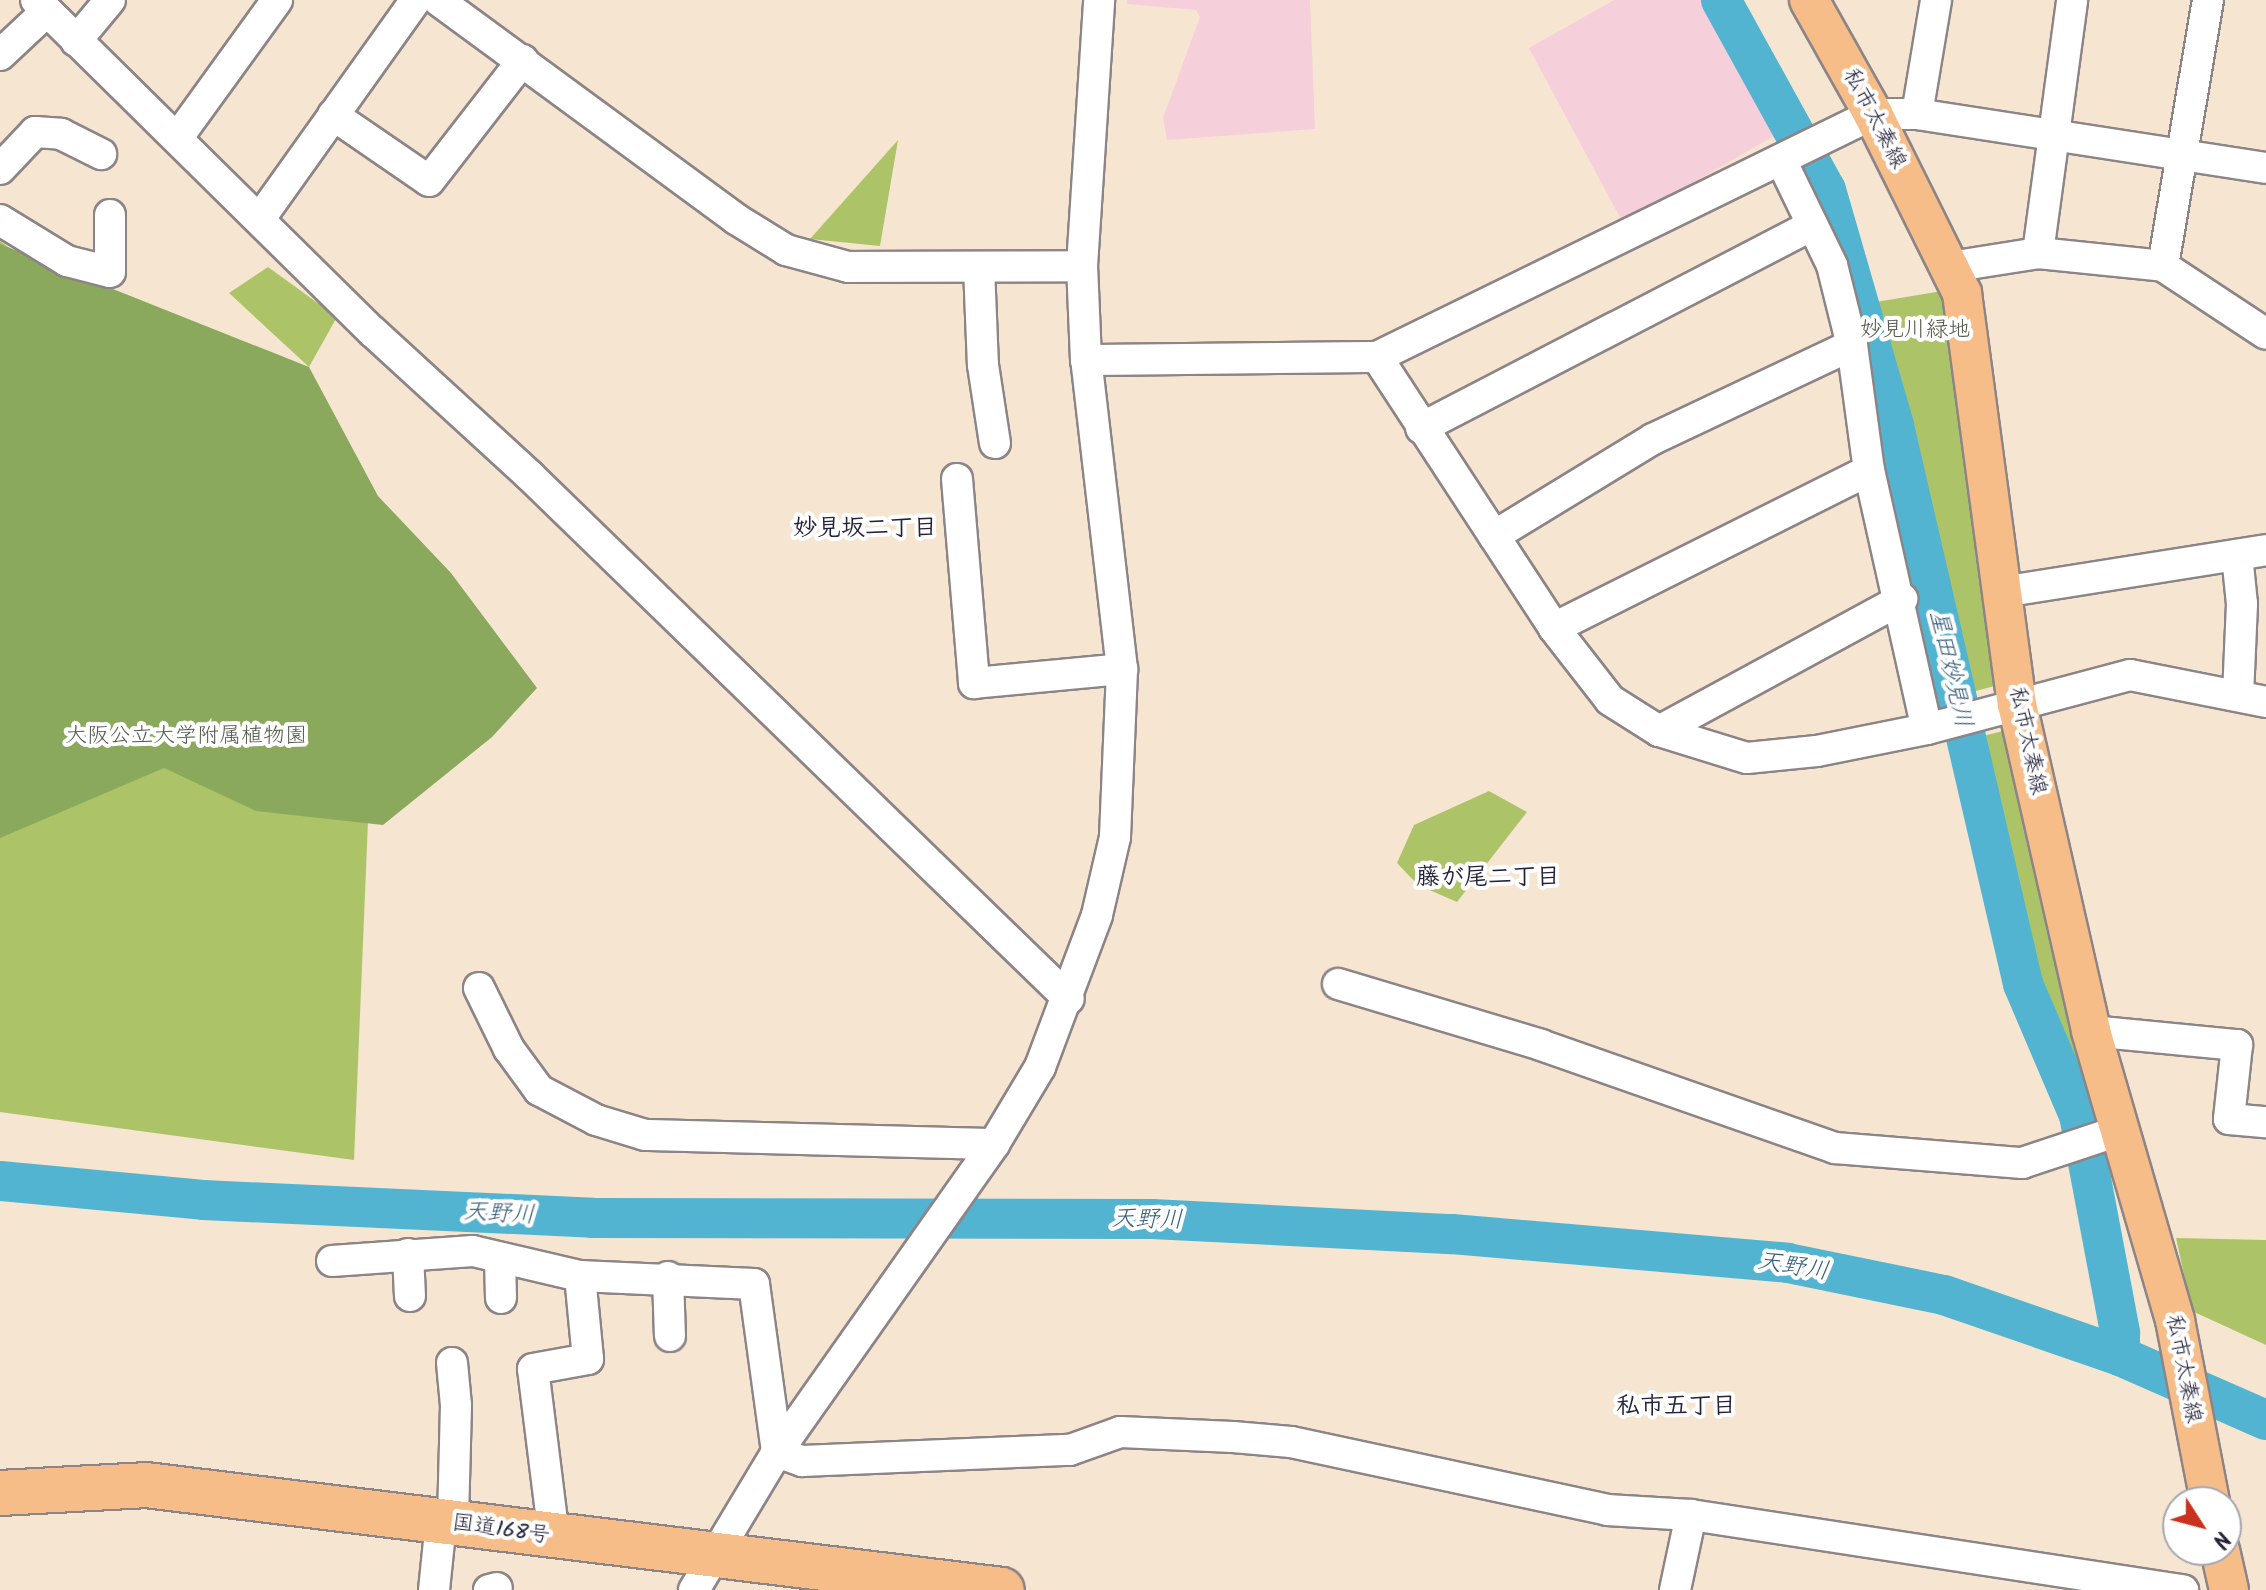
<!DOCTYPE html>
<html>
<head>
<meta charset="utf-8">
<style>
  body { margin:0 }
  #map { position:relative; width:2266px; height:1590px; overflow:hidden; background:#f6e6d1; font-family:Kalam,"Klee One",sans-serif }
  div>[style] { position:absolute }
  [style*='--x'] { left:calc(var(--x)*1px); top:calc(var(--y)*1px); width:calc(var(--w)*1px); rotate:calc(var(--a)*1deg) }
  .built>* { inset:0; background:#f5cfda }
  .green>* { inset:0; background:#adc368 }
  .forest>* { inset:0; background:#8aa95c }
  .river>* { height:40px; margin:-20px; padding:0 20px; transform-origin:20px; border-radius:20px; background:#52b4d1 }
  .roads { filter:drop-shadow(2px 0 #8c8486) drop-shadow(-2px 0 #8c8486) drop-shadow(0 2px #8c8486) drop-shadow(0 -2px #8c8486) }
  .minor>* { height:30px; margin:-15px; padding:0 15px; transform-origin:15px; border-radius:15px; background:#fff }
  .major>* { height:38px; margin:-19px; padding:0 19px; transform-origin:19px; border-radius:19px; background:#f7bd88 }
  .highway>* { height:44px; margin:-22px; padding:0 22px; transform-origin:22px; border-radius:22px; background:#f7bd88 }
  span { translate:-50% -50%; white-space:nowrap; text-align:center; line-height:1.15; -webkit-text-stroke:8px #fff; paint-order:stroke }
  .street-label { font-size:22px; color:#22223b }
  .park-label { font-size:22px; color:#535a4b }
  .neighbourhood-label { font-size:24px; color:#22223b; font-weight:700 }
  .water-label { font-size:24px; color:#355c77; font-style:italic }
  .north { position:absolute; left:2162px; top:1486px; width:80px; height:80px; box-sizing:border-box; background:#fff; border:2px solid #a7a7b1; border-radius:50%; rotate:126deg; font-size:22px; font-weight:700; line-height:32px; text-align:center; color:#22223b }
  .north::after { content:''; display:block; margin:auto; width:28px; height:36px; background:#c8321e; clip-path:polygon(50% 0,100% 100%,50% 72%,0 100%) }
</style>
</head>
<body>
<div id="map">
  <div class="built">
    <i style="clip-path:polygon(1127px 0,1310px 0,1315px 129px,1167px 140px,1163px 118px,1200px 17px,1196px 10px,1127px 4px)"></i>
    <i style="clip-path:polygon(1614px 0,1706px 0,1773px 114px,1774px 136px,1623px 223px,1529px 48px)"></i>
  </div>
  <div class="green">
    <i style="clip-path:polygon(898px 140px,880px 246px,810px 239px)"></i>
    <i style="clip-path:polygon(0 241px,303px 466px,373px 700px,354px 1160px,0 1112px)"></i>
    <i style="clip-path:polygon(268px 267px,337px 317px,309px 367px,229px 293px)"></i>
    <i style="clip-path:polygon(1942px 291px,2002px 684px,1961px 695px,1876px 302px)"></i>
    <i style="clip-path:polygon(2011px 729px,2097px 1097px,2097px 1120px,2089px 1124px,2030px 988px,1975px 738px)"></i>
    <i style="clip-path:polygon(1489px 791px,1527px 812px,1457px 902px,1418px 885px,1397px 863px,1414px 825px)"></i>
    <i style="clip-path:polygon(2176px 1238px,2266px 1240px,2266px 1345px,2192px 1311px)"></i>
  </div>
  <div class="forest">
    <i style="clip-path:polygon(0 244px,309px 367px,378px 496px,451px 573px,537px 688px,492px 737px,383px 825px,256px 811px,164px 768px,0 838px)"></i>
  </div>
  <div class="river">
    <i style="--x:1721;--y:0;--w:217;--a:61.1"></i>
    <i style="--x:1826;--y:190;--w:246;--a:73.9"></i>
    <i style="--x:1894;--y:426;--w:573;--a:76.98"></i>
    <i style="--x:2023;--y:984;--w:142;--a:66.9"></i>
    <i style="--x:2079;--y:1115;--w:222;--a:79.3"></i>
    <i style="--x:2120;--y:1333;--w:23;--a:90"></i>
    <i style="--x:0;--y:1181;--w:204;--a:5.3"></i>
    <i style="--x:203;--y:1200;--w:390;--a:2.6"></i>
    <i style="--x:593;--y:1218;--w:559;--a:0.1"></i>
    <i style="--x:1152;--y:1219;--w:300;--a:2.9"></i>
    <i style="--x:1452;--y:1234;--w:337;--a:4.9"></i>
    <i style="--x:1788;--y:1263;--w:159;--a:11.6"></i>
    <i style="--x:1944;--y:1295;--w:186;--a:19.1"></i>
    <i style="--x:2120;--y:1356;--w:159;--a:23.7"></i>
  </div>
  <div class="roads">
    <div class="minor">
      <i style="--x:36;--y:0;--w:473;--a:44.6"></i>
      <i style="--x:373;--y:332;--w:212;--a:42.5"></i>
      <i style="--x:529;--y:475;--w:752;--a:44.14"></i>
      <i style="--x:438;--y:0;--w:370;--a:36.3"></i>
      <i style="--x:736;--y:219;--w:59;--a:31.8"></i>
      <i style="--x:786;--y:250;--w:64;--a:15.3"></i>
      <i style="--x:848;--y:267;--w:234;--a:-0.2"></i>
      <i style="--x:76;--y:41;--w:53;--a:-50.3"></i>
      <i style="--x:0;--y:55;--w:64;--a:-43.1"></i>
      <i style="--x:1917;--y:114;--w:116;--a:-80.5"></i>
      <i style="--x:333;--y:115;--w:116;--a:34.5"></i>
      <i style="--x:429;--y:181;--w:153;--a:-52.2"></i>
      <i style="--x:178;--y:137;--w:169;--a:-54.1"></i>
      <i style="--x:1781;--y:160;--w:117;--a:64.1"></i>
      <i style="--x:1832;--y:265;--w:82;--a:76"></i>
      <i style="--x:1852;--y:345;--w:126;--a:82.3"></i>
      <i style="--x:1869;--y:470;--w:265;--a:77.4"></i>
      <i style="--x:0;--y:169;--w:51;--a:-46.6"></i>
      <i style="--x:35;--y:132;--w:26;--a:4"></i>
      <i style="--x:61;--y:134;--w:45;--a:26.6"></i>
      <i style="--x:261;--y:217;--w:267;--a:-54.5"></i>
      <i style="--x:0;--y:220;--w:79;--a:31.5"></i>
      <i style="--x:67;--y:261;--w:44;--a:14.3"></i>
      <i style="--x:110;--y:272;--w:57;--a:-90"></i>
      <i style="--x:2038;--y:253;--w:255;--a:-82.3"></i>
      <i style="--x:2163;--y:266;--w:270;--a:-80.4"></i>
      <i style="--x:979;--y:267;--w:98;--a:87.7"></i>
      <i style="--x:983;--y:365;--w:79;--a:81.3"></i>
      <i style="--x:1950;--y:267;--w:89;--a:-9"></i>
      <i style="--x:2038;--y:253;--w:126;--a:5.9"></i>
      <i style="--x:2163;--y:266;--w:123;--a:33.4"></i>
      <i style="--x:1377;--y:357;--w:324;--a:56.8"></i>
      <i style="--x:1554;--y:628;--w:91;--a:52.1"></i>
      <i style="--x:1610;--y:700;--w:58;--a:32.3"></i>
      <i style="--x:1659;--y:731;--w:92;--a:17.1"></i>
      <i style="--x:1747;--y:758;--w:70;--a:-5.7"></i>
      <i style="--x:1817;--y:751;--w:112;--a:-11.3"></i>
      <i style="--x:1927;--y:729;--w:210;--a:-14.9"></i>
      <i style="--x:2130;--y:675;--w:139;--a:11.2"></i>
      <i style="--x:1086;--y:360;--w:291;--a:-0.6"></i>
      <i style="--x:1377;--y:357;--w:552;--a:-26.1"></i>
      <i style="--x:1873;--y:114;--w:44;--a:0"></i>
      <i style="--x:1917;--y:114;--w:353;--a:8.8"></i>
      <i style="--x:1421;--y:428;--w:441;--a:-27.4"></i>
      <i style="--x:957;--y:479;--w:205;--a:85.2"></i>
      <i style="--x:974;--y:683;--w:149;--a:-5.4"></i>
      <i style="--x:1494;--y:536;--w:186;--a:-31.4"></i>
      <i style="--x:1653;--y:439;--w:220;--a:-25.3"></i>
      <i style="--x:2237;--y:555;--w:49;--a:84.2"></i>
      <i style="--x:2242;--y:604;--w:92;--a:92.5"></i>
      <i style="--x:2002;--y:592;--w:267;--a:-9"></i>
      <i style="--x:1554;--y:628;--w:352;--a:-26.6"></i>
      <i style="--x:1659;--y:731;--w:277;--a:-28.5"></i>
      <i style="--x:1338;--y:984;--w:212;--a:16.7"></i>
      <i style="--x:1541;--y:1045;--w:312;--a:19.3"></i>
      <i style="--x:1835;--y:1148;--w:188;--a:4.6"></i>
      <i style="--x:2022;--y:1163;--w:104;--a:-18.4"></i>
      <i style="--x:479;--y:988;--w:68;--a:63.8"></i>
      <i style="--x:509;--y:1049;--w:51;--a:53.8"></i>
      <i style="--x:539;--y:1090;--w:64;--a:27.8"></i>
      <i style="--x:596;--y:1120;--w:51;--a:17"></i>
      <i style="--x:645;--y:1135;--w:349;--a:1.5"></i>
      <i style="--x:2091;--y:1031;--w:147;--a:5.5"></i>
      <i style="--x:2237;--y:1045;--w:74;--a:96.2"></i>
      <i style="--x:2229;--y:1119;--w:37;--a:5"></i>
      <i style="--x:408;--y:1254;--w:42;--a:87.3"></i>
      <i style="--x:500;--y:1258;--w:40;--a:88.6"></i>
      <i style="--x:332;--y:1261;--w:141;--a:-4.1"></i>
      <i style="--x:473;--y:1251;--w:110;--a:13.2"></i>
      <i style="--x:580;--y:1276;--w:174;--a:2.6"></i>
      <i style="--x:754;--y:1284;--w:170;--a:82.2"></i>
      <i style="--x:777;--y:1452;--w:27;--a:20"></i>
      <i style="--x:802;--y:1461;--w:268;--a:-2.4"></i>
      <i style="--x:1070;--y:1450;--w:53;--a:-19.8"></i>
      <i style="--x:1120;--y:1432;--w:113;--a:2.5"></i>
      <i style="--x:1233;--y:1437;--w:58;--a:4.9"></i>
      <i style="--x:1291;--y:1442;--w:323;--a:12.1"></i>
      <i style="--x:1607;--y:1510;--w:84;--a:3.4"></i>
      <i style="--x:668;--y:1277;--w:59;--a:88.1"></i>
      <i style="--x:452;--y:1363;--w:42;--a:84.6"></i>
      <i style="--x:456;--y:1405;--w:118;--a:91.5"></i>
      <i style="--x:554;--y:1537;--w:169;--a:-97.1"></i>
      <i style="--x:533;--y:1369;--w:56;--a:-10.3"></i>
      <i style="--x:588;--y:1359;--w:83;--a:-95.5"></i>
      <i style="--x:434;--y:1590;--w:68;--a:-84.1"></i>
      <i style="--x:489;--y:1590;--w:8;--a:-14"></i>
      <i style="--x:694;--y:1590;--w:161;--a:-59"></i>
      <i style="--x:777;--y:1452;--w:377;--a:-54.8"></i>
      <i style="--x:994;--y:1144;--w:90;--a:-59.1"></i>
      <i style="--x:1040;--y:1067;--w:162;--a:-69.4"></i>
      <i style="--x:1097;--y:915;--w:80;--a:-77"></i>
      <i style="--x:1115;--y:837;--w:168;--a:-87.6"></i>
      <i style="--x:1122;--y:669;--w:311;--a:-96.6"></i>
      <i style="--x:1086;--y:360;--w:94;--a:-92.4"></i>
      <i style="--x:1082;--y:266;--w:267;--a:-86.3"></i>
      <i style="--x:1675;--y:1590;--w:77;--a:-78"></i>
      <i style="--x:1691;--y:1515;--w:498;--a:8.7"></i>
    </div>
    <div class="major">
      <i style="--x:1809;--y:0;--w:131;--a:60.7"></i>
      <i style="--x:1873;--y:114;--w:200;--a:63.6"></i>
      <i style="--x:1962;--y:293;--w:415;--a:82.4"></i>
      <i style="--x:2017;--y:704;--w:335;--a:77.2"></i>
      <i style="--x:2091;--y:1031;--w:301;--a:73.8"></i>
      <i style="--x:2175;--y:1320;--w:185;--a:79.1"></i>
      <i style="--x:2220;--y:1550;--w:41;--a:77.3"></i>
    </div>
    <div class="highway">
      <i style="--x:0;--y:1493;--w:146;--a:-3.1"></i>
      <i style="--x:146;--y:1485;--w:862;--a:6.99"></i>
    </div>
  </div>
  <div class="street-label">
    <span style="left:1874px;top:119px;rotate:62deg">私市太秦線</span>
    <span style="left:2027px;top:741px;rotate:78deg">私市太秦線</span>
    <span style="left:2183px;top:1369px;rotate:79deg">私市太秦線</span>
    <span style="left:501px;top:1530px;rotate:8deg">国道168号</span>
  </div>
  <div class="park-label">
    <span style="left:1915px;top:331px">妙見川緑地</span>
    <span style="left:186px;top:737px">大阪公立大学附属植物園</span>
  </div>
  <div class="neighbourhood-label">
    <span style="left:865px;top:529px">妙見坂二丁目</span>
    <span style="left:1488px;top:878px">藤が尾二丁目</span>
    <span style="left:1676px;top:1407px">私市五丁目</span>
  </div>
  <div class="water-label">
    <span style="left:1950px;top:669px;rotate:77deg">星田妙見川</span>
    <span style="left:499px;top:1214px;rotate:3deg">天野川</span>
    <span style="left:1147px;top:1220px;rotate:1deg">天野川</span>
    <span style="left:1793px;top:1267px;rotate:9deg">天野川</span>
  </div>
  <div class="north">N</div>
</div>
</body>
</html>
